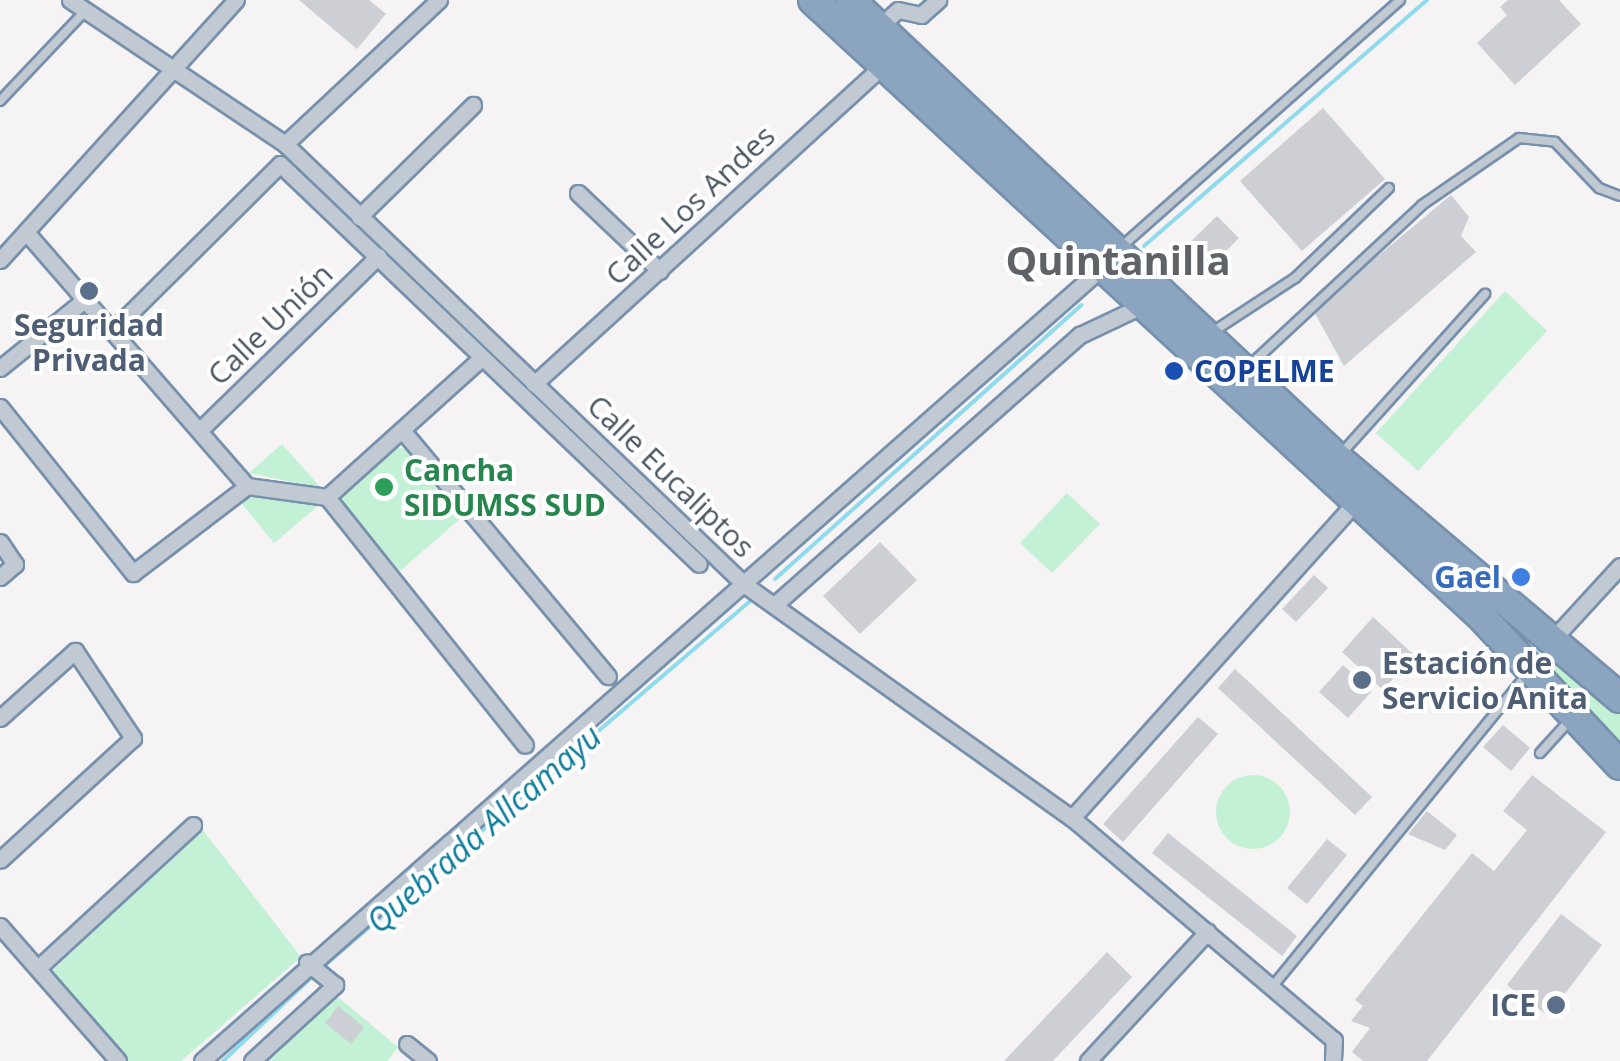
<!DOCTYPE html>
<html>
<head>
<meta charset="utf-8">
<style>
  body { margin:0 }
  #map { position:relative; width:1620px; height:1061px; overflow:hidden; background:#f5f3f3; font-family:"Open Sans",sans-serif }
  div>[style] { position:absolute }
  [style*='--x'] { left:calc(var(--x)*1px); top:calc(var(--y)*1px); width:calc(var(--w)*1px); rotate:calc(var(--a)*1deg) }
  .green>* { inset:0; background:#c3f1d5 }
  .round { border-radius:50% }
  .stream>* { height:4px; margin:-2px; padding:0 2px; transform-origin:2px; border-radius:2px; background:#90daee }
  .building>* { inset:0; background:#cdcfd5 }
  .roads { filter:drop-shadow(2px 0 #7690ad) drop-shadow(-2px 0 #7690ad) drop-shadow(0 2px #7690ad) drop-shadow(0 -2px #7690ad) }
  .lane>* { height:8px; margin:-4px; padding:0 4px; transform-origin:4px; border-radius:4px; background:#c1cad2 }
  .street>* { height:15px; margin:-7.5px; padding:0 7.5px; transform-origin:7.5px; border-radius:7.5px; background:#c1cad2 }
  .highway>* { height:28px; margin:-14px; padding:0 14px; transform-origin:14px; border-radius:14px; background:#8ba5c1 }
  .dots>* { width:28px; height:28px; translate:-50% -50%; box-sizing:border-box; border:5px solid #fff; border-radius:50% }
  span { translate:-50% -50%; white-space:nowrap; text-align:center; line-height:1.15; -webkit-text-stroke:8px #fff; paint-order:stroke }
  .street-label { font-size:30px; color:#4a5661 }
  .service-label { font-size:30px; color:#4e5e75; font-weight:700 }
  .left { translate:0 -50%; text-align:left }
  .right { translate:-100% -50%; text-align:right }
  .transit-label { font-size:30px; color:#164399; font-weight:700 }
  .leisure-label { font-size:30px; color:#27864d; font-weight:700 }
  .shop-label { font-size:30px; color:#366cbe; font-weight:700 }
  .water-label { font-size:32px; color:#0c7c9b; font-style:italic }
  .district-label { font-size:40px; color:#5f6368; font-weight:700 }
</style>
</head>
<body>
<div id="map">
  <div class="green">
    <i style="clip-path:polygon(1505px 291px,1547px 331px,1418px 471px,1376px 433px)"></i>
    <i style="clip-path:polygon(282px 444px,321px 488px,249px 473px)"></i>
    <i style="clip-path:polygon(394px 447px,405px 449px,461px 518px,400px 571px,339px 497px)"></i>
    <i style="clip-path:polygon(1067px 493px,1100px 524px,1052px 573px,1020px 543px)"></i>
    <i style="clip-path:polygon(247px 495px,318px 506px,274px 543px,238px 499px)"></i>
    <i style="clip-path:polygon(1539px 644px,1620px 710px,1620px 755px,1529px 654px)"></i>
    <i class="round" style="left:1216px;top:775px;width:74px;height:74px"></i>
    <i style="clip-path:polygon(202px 829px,301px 957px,181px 1061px,125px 1061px,51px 972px)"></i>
    <i style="clip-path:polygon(338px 997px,398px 1047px,387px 1061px,268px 1061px)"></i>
  </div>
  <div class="stream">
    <i style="--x:1144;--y:246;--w:375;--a:-41"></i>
    <i style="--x:775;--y:579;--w:411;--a:-41.8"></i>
    <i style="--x:324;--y:966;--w:560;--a:-40.58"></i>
    <i style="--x:223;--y:1061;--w:124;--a:-43.4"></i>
  </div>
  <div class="building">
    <i style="clip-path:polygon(299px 0,369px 0,386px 14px,357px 49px)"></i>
    <i style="clip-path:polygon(1508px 0,1559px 0,1581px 24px,1515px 85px,1477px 43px,1507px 15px,1500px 7px)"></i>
    <i style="clip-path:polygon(1323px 108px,1385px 179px,1302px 251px,1240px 181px)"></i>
    <i style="clip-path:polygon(1451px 195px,1469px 217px,1461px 236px,1476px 252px,1344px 366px,1313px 310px)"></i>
    <i style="clip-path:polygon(1217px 216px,1239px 238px,1205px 272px,1183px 249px)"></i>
    <i style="clip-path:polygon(880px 542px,917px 580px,860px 634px,823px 596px)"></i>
    <i style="clip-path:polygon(1314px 575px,1328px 588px,1296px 622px,1282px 609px)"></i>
    <i style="clip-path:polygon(1373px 617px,1414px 655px,1383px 690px,1342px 652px)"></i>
    <i style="clip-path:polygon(1343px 665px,1372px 691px,1348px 718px,1319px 692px)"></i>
    <i style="clip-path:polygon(1235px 669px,1372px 797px,1355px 815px,1218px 688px)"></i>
    <i style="clip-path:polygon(1198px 717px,1218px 734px,1123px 842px,1103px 824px)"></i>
    <i style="clip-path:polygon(1503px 725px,1530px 748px,1511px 771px,1483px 747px)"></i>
    <i style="clip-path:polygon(1532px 775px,1606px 832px,1427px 1061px,1363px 1061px,1352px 1052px,1370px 1028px,1351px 1021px,1363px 1006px,1355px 1000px,1472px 853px,1494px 871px,1527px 830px,1503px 811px)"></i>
    <i style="clip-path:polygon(1427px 811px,1457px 835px,1445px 850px,1408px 834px)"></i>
    <i style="clip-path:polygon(1168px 833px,1297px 936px,1282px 956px,1152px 853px)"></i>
    <i style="clip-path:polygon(1327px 839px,1347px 855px,1307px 904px,1287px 888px)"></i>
    <i style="clip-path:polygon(1561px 914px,1602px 945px,1548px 1016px,1507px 985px)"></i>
    <i style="clip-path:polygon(1107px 952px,1132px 977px,1053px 1061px,1004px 1061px)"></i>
    <i style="clip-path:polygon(338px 1006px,364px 1027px,351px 1044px,325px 1023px)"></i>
  </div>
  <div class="roads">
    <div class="lane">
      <i style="--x:0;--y:101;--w:125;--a:-46.6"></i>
      <i style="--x:1122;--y:246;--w:371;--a:-41.5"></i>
      <i style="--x:1214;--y:331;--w:97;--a:-33.2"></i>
      <i style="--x:1295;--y:278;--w:130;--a:-43.8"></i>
      <i style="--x:1249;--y:366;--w:236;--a:-42.9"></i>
      <i style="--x:1422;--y:205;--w:118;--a:-34.6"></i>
      <i style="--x:1519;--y:138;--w:36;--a:6"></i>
      <i style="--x:1555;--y:142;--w:64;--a:46.3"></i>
      <i style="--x:1599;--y:188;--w:22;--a:21"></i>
      <i style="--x:1340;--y:455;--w:217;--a:-48"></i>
      <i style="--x:1540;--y:753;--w:45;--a:-47.7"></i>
      <i style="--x:1272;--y:987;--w:405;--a:-50.8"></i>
    </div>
    <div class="street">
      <i style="--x:70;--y:0;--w:259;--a:33.8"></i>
      <i style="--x:285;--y:144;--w:637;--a:43.79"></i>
      <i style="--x:745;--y:585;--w:402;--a:35.5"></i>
      <i style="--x:1072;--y:818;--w:343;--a:40.3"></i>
      <i style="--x:1334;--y:1040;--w:21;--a:93"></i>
      <i style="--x:879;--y:27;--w:25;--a:-42"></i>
      <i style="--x:898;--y:10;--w:24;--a:12"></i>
      <i style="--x:921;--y:15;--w:23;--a:-41"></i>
      <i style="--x:285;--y:144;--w:211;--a:-43.1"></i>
      <i style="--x:578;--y:193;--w:113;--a:43.6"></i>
      <i style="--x:359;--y:217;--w:160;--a:-44.5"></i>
      <i style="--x:26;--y:232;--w:337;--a:49"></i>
      <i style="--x:247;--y:486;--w:81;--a:7.8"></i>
      <i style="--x:327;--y:497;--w:317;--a:51.4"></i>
      <i style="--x:0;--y:260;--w:351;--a:-47.8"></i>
      <i style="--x:112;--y:331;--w:237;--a:-44.8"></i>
      <i style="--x:280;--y:164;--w:579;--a:43.67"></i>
      <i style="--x:0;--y:368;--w:107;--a:-38.9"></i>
      <i style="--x:534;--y:384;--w:473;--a:-42.4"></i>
      <i style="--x:0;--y:407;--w:213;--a:51.3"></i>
      <i style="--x:133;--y:573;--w:143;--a:-37.3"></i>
      <i style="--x:200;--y:430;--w:249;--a:-44.3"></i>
      <i style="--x:402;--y:430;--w:321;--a:50.1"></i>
      <i style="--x:327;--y:497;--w:203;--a:-42"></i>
      <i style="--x:0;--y:542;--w:27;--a:56"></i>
      <i style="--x:15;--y:564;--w:20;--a:139"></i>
      <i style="--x:779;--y:601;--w:402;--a:-41.5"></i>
      <i style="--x:1080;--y:335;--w:65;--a:-25.4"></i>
      <i style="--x:1551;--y:641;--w:102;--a:-47.4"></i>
      <i style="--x:0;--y:718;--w:101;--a:-41.8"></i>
      <i style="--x:75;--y:651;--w:105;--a:56.3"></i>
      <i style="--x:133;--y:738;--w:180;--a:137.5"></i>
      <i style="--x:1072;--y:818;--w:419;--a:-48.1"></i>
      <i style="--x:0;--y:926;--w:179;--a:48.8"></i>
      <i style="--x:38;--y:968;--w:211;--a:-42.7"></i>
      <i style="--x:407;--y:1044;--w:27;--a:39"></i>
      <i style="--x:202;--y:1061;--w:1197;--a:-41.41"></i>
      <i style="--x:252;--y:1061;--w:113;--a:-42.5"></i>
      <i style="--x:335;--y:985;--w:36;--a:-141"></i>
      <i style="--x:1088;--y:1061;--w:176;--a:-47.3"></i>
    </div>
    <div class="highway">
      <i style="--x:813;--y:0;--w:907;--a:42.68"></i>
      <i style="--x:1480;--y:615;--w:205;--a:47"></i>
      <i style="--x:850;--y:0;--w:669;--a:43.24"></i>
      <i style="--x:1337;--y:458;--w:371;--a:40.3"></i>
    </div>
  </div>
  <div class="dots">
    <i style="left:89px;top:291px;background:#5c6f8a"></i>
    <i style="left:1174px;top:371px;background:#1a4fb4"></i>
    <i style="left:384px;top:487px;background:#2e9e5b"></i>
    <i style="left:1521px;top:577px;background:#3f7fe0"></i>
    <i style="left:1362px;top:680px;background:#5c6f8a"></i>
    <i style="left:1556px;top:1005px;background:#5c6f8a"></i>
  </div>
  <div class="street-label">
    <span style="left:690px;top:205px;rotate:-43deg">Calle Los Andes</span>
    <span style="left:270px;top:324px;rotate:-44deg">Calle Unión</span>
    <span style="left:671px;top:476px;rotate:44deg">Calle Eucaliptos</span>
  </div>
  <div class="service-label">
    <span style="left:89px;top:342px">Seguridad<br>Privada</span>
    <span class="left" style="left:1382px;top:680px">Estación de<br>Servicio Anita</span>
    <span class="right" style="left:1536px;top:1005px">ICE</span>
  </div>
  <div class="transit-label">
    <span class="left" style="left:1194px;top:371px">COPELME</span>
  </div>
  <div class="leisure-label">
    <span class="left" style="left:404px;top:487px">Cancha<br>SIDUMSS SUD</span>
  </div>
  <div class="shop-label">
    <span class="right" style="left:1501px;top:577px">Gael</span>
  </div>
  <div class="water-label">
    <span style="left:484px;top:829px;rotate:-41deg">Quebrada Allcamayu</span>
  </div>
  <div class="district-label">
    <span style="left:1118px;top:260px">Quintanilla</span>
  </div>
</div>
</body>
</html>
